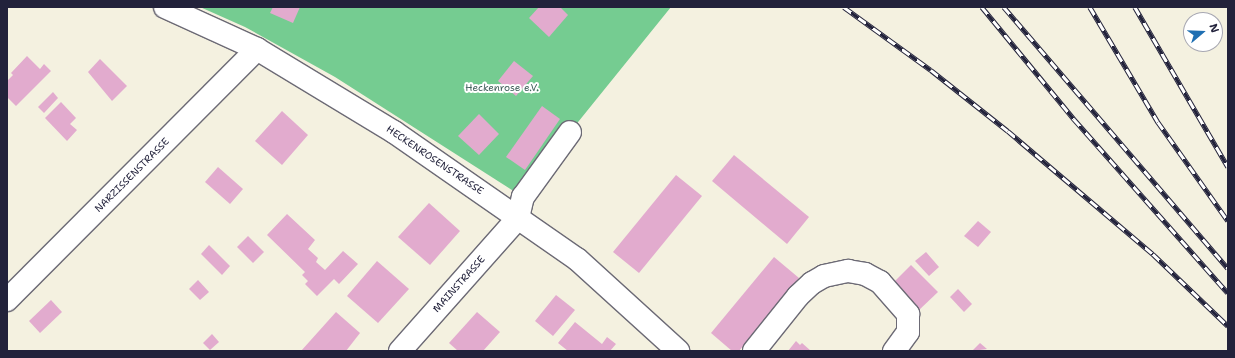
<!DOCTYPE html>
<html>
<head>
<meta charset="utf-8">
<style>
  body { margin:0 }
  #map { position:relative; width:1235px; height:358px; overflow:hidden; background:#f4f1e0; font-family:"Shantell Sans",sans-serif }
  div>[style] { position:absolute }
  [style*='--x'] { left:calc(var(--x)*1px); top:calc(var(--y)*1px); width:calc(var(--w)*1px); rotate:calc(var(--a)*1deg) }
  .green>* { inset:0; background:#75cc91 }
  .building>* { inset:0; background:#e2abce }
  .roads { filter:drop-shadow(1px 0 #6c6a75) drop-shadow(-1px 0 #6c6a75) drop-shadow(0 1px #6c6a75) drop-shadow(0 -1px #6c6a75) }
  .minor>* { height:22px; margin:-11px; padding:0 11px; transform-origin:11px; border-radius:11px; background:#fff }
  .rail>* { height:4.5px; margin-top:-2.25px; transform-origin:0; background:repeating-linear-gradient(90deg,#fff 0 9px,#22223b 0 18px); box-sizing:border-box; border-block:1px solid #22223b }
  span { translate:-50% -50%; white-space:nowrap; text-align:center; line-height:1.15; -webkit-text-stroke:4px #fff; paint-order:stroke }
  .park-label { font-size:10px; color:#3f5e59 }
  .street-label { font-size:10px; color:#22223b }
  .frame { position:absolute; inset:0; border:8px solid #22223b; pointer-events:none }
  .north { position:absolute; left:1183px; top:12px; width:40px; height:40px; box-sizing:border-box; background:#fff; border:1px solid #a7a7b1; border-radius:50%; rotate:71deg; font-size:11px; font-weight:700; line-height:16px; text-align:center; color:#22223b }
  .north::after { content:''; display:block; margin:auto; width:14px; height:18px; background:#1f6fb2; clip-path:polygon(50% 0,100% 100%,50% 72%,0 100%) }
</style>
</head>
<body>
<div id="map">
  <div class="green">
    <i style="clip-path:polygon(200px 7px,671px 7px,570px 132px,523px 197px,335px 77px,245px 27px)"></i>
  </div>
  <div class="building">
    <i style="clip-path:polygon(273px 7px,300px 7px,293px 23px,270px 13px)"></i>
    <i style="clip-path:polygon(539px 7px,560px 7px,568px 15px,549px 37px,529px 18px)"></i>
    <i style="clip-path:polygon(27px 56px,40px 69px,44px 64px,51px 71px,16px 106px,7px 97px,7px 81px,13px 75px,11px 73px)"></i>
    <i style="clip-path:polygon(100px 59px,127px 86px,112px 101px,88px 72px)"></i>
    <i style="clip-path:polygon(514px 61px,533px 76px,516px 96px,498px 81px)"></i>
    <i style="clip-path:polygon(53px 92px,58px 98px,44px 113px,38px 107px)"></i>
    <i style="clip-path:polygon(61px 102px,76px 118px,70px 124px,77px 130px,67px 141px,45px 118px)"></i>
    <i style="clip-path:polygon(542px 106px,560px 119px,525px 170px,506px 157px)"></i>
    <i style="clip-path:polygon(282px 111px,308px 135px,282px 165px,255px 141px)"></i>
    <i style="clip-path:polygon(479px 114px,499px 134px,479px 155px,458px 136px)"></i>
    <i style="clip-path:polygon(734px 155px,809px 217px,787px 244px,712px 181px)"></i>
    <i style="clip-path:polygon(218px 167px,243px 189px,230px 204px,205px 182px)"></i>
    <i style="clip-path:polygon(676px 175px,702px 196px,639px 273px,613px 252px)"></i>
    <i style="clip-path:polygon(429px 203px,460px 231px,430px 265px,398px 237px)"></i>
    <i style="clip-path:polygon(287px 214px,315px 240px,308px 249px,318px 258px,316px 262px,325px 270px,343px 251px,358px 264px,339px 284px,334px 279px,317px 296px,305px 284px,308px 281px,302px 275px,305px 272px,267px 235px)"></i>
    <i style="clip-path:polygon(978px 221px,991px 232px,978px 247px,964px 236px)"></i>
    <i style="clip-path:polygon(248px 236px,264px 252px,253px 263px,237px 247px)"></i>
    <i style="clip-path:polygon(209px 245px,230px 266px,222px 275px,201px 254px)"></i>
    <i style="clip-path:polygon(926px 252px,939px 267px,929px 276px,915px 261px)"></i>
    <i style="clip-path:polygon(774px 257px,799px 278px,739px 351px,732px 351px,711px 333px)"></i>
    <i style="clip-path:polygon(377px 261px,409px 289px,378px 323px,347px 296px)"></i>
    <i style="clip-path:polygon(911px 265px,938px 292px,918px 311px,892px 284px)"></i>
    <i style="clip-path:polygon(198px 280px,209px 292px,200px 300px,189px 289px)"></i>
    <i style="clip-path:polygon(958px 289px,972px 304px,964px 312px,950px 297px)"></i>
    <i style="clip-path:polygon(556px 295px,575px 310px,553px 336px,535px 321px)"></i>
    <i style="clip-path:polygon(51px 300px,62px 312px,40px 333px,29px 321px)"></i>
    <i style="clip-path:polygon(336px 312px,360px 333px,346px 351px,301px 351px)"></i>
    <i style="clip-path:polygon(477px 312px,500px 332px,483px 351px,458px 351px,449px 343px)"></i>
    <i style="clip-path:polygon(575px 322px,602px 344px,607px 337px,616px 344px,610px 351px,568px 351px,558px 343px)"></i>
    <i style="clip-path:polygon(212px 334px,219px 342px,210px 350px,203px 343px)"></i>
    <i style="clip-path:polygon(796px 341px,800px 345px,802px 343px,811px 351px,788px 351px)"></i>
    <i style="clip-path:polygon(980px 343px,987px 349px,972px 351px)"></i>
  </div>
  <div class="roads">
    <div class="minor">
      <i style="--x:165;--y:7;--w:101;--a:24.5"></i>
      <i style="--x:257;--y:49;--w:160;--a:31.2"></i>
      <i style="--x:394;--y:132;--w:223;--a:34.8"></i>
      <i style="--x:577;--y:259;--w:137;--a:42.3"></i>
      <i style="--x:7;--y:300;--w:354;--a:-45.1"></i>
      <i style="--x:400;--y:351;--w:178;--a:-48.4"></i>
      <i style="--x:518;--y:218;--w:22;--a:-77"></i>
      <i style="--x:523;--y:197;--w:80;--a:-54.1"></i>
      <i style="--x:754;--y:351;--w:70;--a:-51.3"></i>
      <i style="--x:798;--y:296;--w:19;--a:-43"></i>
      <i style="--x:812;--y:283;--w:14;--a:-30"></i>
      <i style="--x:824;--y:276;--w:25;--a:-12"></i>
      <i style="--x:848;--y:271;--w:17;--a:10"></i>
      <i style="--x:865;--y:274;--w:17;--a:28"></i>
      <i style="--x:880;--y:282;--w:43;--a:48.8"></i>
      <i style="--x:908;--y:314;--w:18;--a:90"></i>
      <i style="--x:908;--y:332;--w:24;--a:126"></i>
    </div>
  </div>
  <div class="rail">
    <i style="--x:844;--y:7;--w:107;--a:35.9"></i>
    <i style="--x:931;--y:70;--w:98;--a:38.4"></i>
    <i style="--x:1008;--y:131;--w:190;--a:40.3"></i>
    <i style="--x:1153;--y:254;--w:104;--a:43.8"></i>
    <i style="--x:982;--y:7;--w:145;--a:50.6"></i>
    <i style="--x:1074;--y:119;--w:232;--a:48.5"></i>
    <i style="--x:1004;--y:7;--w:344;--a:49.4"></i>
    <i style="--x:1090;--y:7;--w:134;--a:59.4"></i>
    <i style="--x:1158;--y:122;--w:121;--a:54.7"></i>
    <i style="--x:1135;--y:7;--w:185;--a:59.8"></i>
  </div>
  <div class="park-label">
    <span style="left:502px;top:88px">Heckenrose e.V.</span>
  </div>
  <div class="street-label">
    <span style="left:435px;top:160px;rotate:34deg">HECKENROSENSTRASSE</span>
    <span style="left:132px;top:175px;rotate:-45deg">NARZISSENSTRASSE</span>
    <span style="left:459px;top:284px;rotate:-48deg">MAINSTRASSE</span>
  </div>
  <div class="frame"></div>
  <div class="north">N</div>
</div>
</body>
</html>
